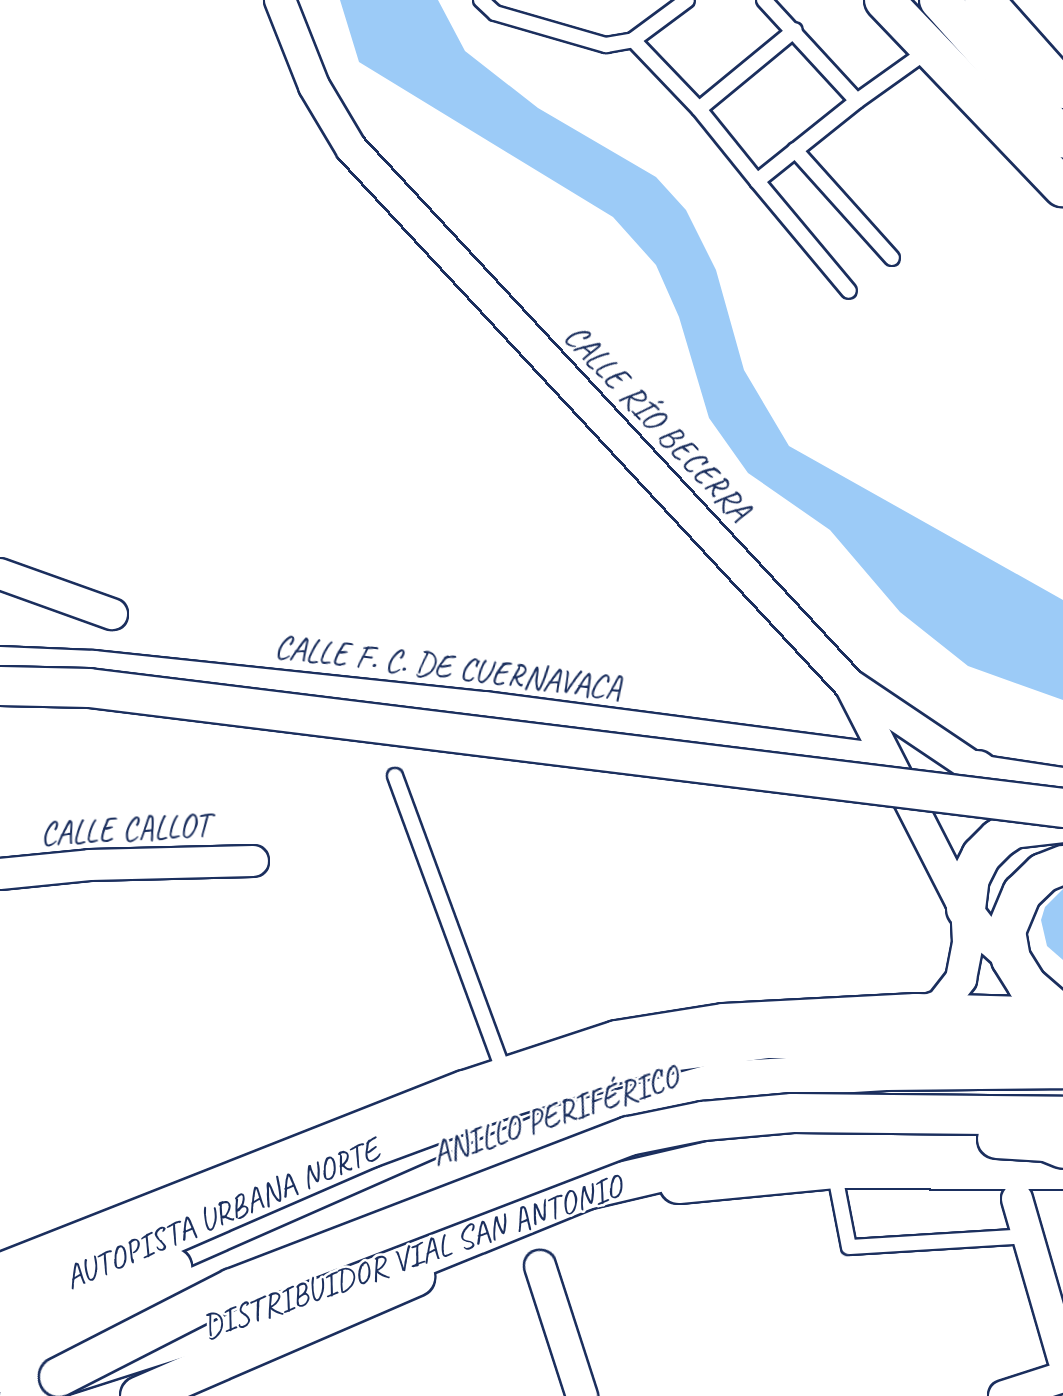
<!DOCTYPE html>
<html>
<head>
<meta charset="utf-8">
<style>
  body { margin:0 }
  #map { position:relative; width:1063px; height:1396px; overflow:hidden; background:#fff; font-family:Caveat,sans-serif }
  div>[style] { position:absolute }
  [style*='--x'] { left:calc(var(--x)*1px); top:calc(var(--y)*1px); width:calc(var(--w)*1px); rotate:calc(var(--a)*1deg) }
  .water>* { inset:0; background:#9ccbf7 }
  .roads { filter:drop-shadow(2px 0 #1b2f5e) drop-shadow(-2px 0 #1b2f5e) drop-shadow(0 2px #1b2f5e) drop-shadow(0 -2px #1b2f5e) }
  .lane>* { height:14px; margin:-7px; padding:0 7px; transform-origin:7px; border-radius:7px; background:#fff }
  .street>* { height:30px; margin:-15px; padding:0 15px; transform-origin:15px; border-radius:15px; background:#fff }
  .secondary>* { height:38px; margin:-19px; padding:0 19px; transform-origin:19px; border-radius:19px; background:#fff }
  .primary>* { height:38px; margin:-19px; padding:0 19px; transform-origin:19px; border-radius:19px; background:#fff }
  .highway>* { height:38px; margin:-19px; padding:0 19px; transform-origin:19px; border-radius:19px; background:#fff }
  .bridges { filter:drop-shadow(2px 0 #1b2f5e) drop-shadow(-2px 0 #1b2f5e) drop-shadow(0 2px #1b2f5e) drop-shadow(0 -2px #1b2f5e) }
  .highway-bridge>* { height:38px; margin:-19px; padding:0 19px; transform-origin:19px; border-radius:19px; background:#fff }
  span { translate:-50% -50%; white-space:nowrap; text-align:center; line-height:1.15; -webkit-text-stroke:5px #fff; paint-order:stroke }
  .street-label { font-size:33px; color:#1b2f5e }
</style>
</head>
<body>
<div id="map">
  <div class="water">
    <i style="clip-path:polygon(340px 0,438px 0,465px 51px,538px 108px,656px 177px,686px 210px,716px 270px,744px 370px,789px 446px,1063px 600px,1063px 700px,968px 666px,900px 612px,830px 530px,748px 473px,709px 418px,679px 317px,656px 265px,613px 217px,359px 62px)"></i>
    <i style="clip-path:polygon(1063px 889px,1063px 960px,1047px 946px,1041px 920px,1045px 907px)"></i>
  </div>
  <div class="roads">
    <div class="lane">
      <i style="--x:481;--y:0;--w:19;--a:43"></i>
      <i style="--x:495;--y:13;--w:116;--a:16.1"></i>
      <i style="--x:606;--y:45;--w:27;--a:-10"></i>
      <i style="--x:633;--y:40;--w:67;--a:-36.5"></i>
      <i style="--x:764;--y:0;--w:137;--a:47.4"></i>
      <i style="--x:857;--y:101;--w:128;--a:141.3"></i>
      <i style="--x:757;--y:181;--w:143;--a:50.1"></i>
      <i style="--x:633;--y:40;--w:95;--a:46.3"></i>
      <i style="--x:699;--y:109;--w:92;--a:51.1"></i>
      <i style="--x:857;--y:101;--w:90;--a:-35.5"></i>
      <i style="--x:699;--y:109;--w:124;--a:-39.5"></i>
      <i style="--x:795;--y:150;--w:145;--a:48.1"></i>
      <i style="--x:395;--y:776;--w:319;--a:69.8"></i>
      <i style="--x:834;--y:1170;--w:78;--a:79"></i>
      <i style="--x:849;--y:1247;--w:178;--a:-3.5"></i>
    </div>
    <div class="street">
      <i style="--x:280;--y:0;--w:92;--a:68.4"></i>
      <i style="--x:314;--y:86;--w:72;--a:59.2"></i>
      <i style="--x:351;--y:148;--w:733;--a:47.1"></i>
      <i style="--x:850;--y:685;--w:244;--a:62.9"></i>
      <i style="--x:961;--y:902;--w:49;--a:52.4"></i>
      <i style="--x:991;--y:941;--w:27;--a:42"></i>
      <i style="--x:0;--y:574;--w:119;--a:19.7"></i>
      <i style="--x:0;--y:662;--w:94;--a:2.4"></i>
      <i style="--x:94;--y:666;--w:392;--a:6"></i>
      <i style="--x:484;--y:707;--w:406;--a:7.4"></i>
      <i style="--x:852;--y:686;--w:151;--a:33.9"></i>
      <i style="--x:977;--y:770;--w:87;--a:8.6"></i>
      <i style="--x:0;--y:874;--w:90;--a:-5.7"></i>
      <i style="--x:90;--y:865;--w:163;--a:-1.4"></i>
      <i style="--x:918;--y:1013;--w:24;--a:-19"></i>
      <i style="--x:941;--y:1005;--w:33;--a:-52"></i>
      <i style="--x:961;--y:979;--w:38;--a:-79"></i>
      <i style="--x:968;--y:942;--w:33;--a:-93"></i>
      <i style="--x:1017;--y:1199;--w:166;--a:73.9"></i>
      <i style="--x:540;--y:1266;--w:137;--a:72.1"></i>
      <i style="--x:1004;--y:1396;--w:62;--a:-17.9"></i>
    </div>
    <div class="secondary">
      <i style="--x:679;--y:1184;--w:156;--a:-5.5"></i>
      <i style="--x:834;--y:1169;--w:229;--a:0.3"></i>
      <i style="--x:0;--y:1273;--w:500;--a:-21.5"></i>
      <i style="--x:465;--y:1090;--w:160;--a:-18.2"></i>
      <i style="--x:617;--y:1040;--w:108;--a:-9"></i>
      <i style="--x:724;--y:1023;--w:192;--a:-3"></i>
      <i style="--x:916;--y:1013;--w:147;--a:1.6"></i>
      <i style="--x:140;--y:1396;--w:300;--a:-23.4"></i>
    </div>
    <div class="primary">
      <i style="--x:884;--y:0;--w:259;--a:46.3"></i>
      <i style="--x:984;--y:0;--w:119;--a:48.4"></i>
      <i style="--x:977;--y:770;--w:66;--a:37"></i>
      <i style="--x:1063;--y:865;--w:22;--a:158"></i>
      <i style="--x:1043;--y:873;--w:29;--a:136"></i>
      <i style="--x:1022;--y:893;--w:41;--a:112.8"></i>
      <i style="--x:1006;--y:931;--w:28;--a:80"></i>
      <i style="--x:1011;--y:959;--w:31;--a:58"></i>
      <i style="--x:1027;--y:985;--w:48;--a:40.7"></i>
      <i style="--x:966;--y:909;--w:31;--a:-83"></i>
      <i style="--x:970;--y:878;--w:25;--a:-63"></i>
      <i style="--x:981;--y:856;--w:24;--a:-45"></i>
      <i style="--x:998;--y:839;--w:18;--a:-34"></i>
      <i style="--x:1013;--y:829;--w:50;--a:-6.8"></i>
    </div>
    <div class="highway">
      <i style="--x:939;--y:0;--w:186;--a:48.1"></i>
      <i style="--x:0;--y:1309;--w:404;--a:-23.5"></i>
      <i style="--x:370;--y:1148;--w:135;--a:-20.3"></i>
      <i style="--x:497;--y:1101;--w:151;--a:-17.4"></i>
      <i style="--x:641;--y:1056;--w:126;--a:-7.7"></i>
      <i style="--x:766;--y:1039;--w:297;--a:-0.2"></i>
      <i style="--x:0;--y:1343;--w:188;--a:-23.6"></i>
      <i style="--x:0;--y:1373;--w:614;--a:-23.81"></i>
      <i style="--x:562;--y:1125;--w:166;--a:-15.4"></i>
      <i style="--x:722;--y:1081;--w:164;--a:-3.5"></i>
      <i style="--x:886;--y:1071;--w:177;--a:-0.6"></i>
      <i style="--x:19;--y:1396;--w:44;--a:-25.4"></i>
      <i style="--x:59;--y:1377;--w:339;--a:-17.8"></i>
      <i style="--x:382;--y:1273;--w:220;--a:-22.1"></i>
      <i style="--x:586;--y:1190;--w:140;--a:-13.2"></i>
      <i style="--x:722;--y:1158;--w:87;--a:-6.6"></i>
      <i style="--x:808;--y:1148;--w:86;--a:-1.3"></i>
      <i style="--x:894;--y:1146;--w:139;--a:2.9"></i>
    </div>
  </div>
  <div class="bridges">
    <div class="highway-bridge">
      <i style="--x:0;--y:686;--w:89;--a:1.3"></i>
      <i style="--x:89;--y:688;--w:981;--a:7.02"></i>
      <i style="--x:997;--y:1139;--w:49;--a:3.5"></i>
      <i style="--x:1046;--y:1142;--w:18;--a:22"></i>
      <i style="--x:59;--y:1377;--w:195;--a:-27.1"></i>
      <i style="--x:233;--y:1288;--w:424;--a:-21"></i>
      <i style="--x:629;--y:1136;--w:76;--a:-11.5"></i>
      <i style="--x:703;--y:1121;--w:90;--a:-5.1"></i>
      <i style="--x:793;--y:1113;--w:270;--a:0.6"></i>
    </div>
  </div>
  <div class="street-label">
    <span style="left:657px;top:423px;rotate:47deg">CALLE RÍO BECERRA</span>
    <span style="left:448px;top:668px;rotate:7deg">CALLE F. C. DE CUERNAVACA</span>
    <span style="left:125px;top:830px;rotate:-3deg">CALLE CALLOT</span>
    <span style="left:555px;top:1116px;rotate:-18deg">ANILLO PERIFÉRICO</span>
    <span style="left:222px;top:1214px;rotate:-23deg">AUTOPISTA URBANA NORTE</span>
    <span style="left:412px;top:1257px;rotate:-19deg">DISTRIBUIDOR VIAL SAN ANTONIO</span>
  </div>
</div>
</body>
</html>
